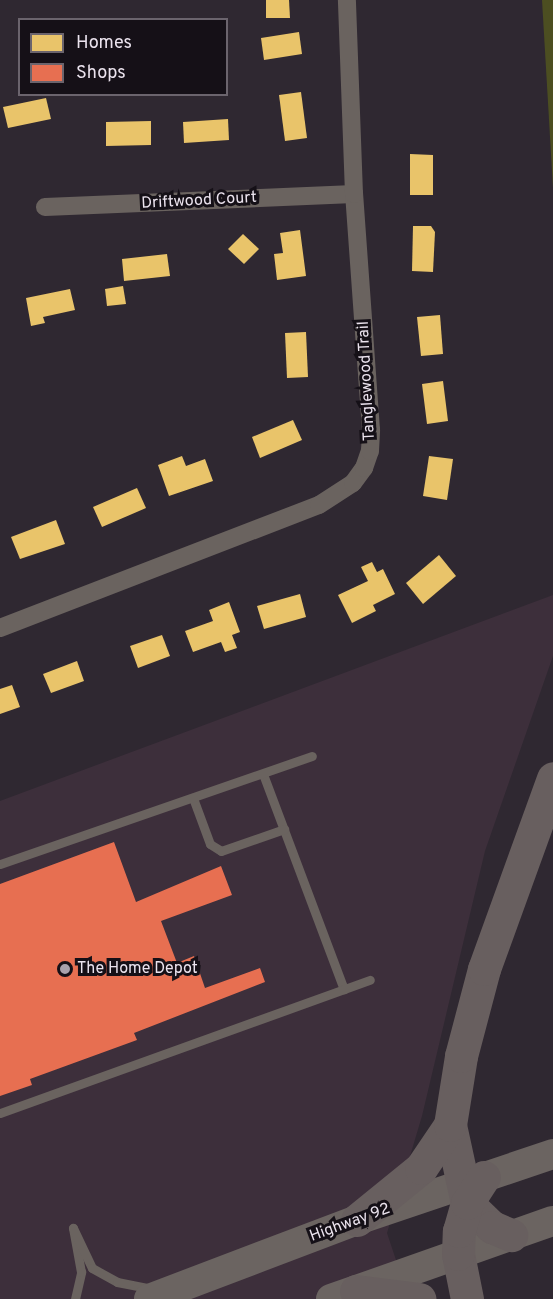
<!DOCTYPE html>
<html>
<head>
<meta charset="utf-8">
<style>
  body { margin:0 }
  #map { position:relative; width:553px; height:1299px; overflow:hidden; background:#2f2831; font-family:Overpass,sans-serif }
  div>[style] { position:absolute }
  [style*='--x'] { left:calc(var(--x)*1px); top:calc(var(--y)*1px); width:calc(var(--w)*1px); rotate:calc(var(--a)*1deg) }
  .commercial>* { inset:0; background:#3d2f3b }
  .forest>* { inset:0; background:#4c4e21 }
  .homes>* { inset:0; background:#e9c46a }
  .shops>* { inset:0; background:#e76f51 }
  .service>* { height:9px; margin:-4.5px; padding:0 4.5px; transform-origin:4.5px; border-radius:4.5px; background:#6a635f }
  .minor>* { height:18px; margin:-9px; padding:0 9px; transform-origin:9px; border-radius:9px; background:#6a635f }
  .primary>* { height:30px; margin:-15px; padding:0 15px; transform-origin:15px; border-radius:15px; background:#6b6461 }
  .motorway>* { height:33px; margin:-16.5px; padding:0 16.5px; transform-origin:16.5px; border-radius:16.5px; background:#685f5f }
  .dots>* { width:16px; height:16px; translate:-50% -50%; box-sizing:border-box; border:3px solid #151017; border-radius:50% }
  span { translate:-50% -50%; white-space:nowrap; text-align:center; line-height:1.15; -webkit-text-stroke:6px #151017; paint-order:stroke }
  .street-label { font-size:16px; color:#ebe3ee }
  .poi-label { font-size:16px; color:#ebe3ee }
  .left { translate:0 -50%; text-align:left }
  .legend { position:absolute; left:18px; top:18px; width:210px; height:78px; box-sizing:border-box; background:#151017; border:2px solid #6b646d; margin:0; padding:8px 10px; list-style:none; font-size:18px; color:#ebe3ee }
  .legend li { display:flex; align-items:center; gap:12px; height:30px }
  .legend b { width:30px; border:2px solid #6b646d }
</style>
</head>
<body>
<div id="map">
  <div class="commercial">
    <i style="clip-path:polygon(553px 595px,553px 656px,485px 851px,422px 1116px,387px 1233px,409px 1299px,0 1299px,0 801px)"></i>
  </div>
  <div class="forest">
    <i style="clip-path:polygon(542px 0,553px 0,553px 188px)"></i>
  </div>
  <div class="homes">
    <i style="clip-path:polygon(266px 0,289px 0,290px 18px,266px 18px)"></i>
    <i style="clip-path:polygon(299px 32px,302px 54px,264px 60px,261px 38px)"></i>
    <i style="clip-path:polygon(301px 92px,307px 138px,285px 141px,279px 95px)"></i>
    <i style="clip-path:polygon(46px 98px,51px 119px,8px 128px,3px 107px)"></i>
    <i style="clip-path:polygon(228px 119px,229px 140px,184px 143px,183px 122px)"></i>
    <i style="clip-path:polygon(151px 121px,151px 145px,106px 146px,106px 122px)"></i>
    <i style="clip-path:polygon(410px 154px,433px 155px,433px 195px,410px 195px)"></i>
    <i style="clip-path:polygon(413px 226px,431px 226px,435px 232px,433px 272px,412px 271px)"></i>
    <i style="clip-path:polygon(300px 230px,306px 276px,277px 280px,274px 254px,283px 253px,280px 233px)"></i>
    <i style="clip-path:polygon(243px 234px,259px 249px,244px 264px,228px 249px)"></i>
    <i style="clip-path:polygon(167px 254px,170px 276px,124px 281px,122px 259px)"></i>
    <i style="clip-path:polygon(123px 286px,126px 304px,107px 306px,105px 289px)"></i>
    <i style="clip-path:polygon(70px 289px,75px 310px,43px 317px,45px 323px,31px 326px,26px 298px)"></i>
    <i style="clip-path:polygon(440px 315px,443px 354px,421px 356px,417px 317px)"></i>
    <i style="clip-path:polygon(306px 332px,308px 377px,287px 378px,285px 333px)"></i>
    <i style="clip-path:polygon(443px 381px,448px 421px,427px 424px,422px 384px)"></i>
    <i style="clip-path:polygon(293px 420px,302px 440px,260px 458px,252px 437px)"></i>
    <i style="clip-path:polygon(182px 456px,186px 466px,205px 459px,213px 481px,169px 496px,158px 465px)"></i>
    <i style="clip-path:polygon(429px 456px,453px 459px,447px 500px,423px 496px)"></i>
    <i style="clip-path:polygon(137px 488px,146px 508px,102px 527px,93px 507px)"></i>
    <i style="clip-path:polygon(56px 520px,65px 544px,20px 559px,11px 537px)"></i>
    <i style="clip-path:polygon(439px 555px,456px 576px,423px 604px,406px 583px)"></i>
    <i style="clip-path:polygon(372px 562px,377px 572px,383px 569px,395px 594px,373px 605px,376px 611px,352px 623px,338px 595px,368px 581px,361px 567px)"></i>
    <i style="clip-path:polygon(300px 594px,306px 617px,264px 629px,257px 606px)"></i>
    <i style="clip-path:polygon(229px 602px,240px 632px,232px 635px,237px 648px,225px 652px,221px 642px,193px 652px,185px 631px,213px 621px,209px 610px)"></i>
    <i style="clip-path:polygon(162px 635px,170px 656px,138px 668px,130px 646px)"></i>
    <i style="clip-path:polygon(77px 661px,84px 681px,51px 693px,43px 674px)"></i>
    <i style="clip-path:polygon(12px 685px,20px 707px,0 714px,0 689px)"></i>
  </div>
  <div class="shops">
    <i style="clip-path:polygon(114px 842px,136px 902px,221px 866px,232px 895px,161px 921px,177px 963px,194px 956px,205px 988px,260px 968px,265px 982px,134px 1033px,137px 1040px,30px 1079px,32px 1085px,0 1096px,0 884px)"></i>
  </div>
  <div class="service">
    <i style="--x:263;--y:774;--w:230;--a:69.4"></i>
    <i style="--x:193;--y:798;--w:49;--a:69.7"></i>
    <i style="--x:210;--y:844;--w:13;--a:32"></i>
    <i style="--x:221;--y:851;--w:67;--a:-19.2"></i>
    <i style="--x:0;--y:864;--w:330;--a:-19.1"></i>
    <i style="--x:0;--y:1113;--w:393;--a:-19.8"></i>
    <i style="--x:75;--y:1299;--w:28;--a:-77"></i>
    <i style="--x:81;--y:1272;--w:45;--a:-100.3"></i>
    <i style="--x:73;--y:1228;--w:44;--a:64.6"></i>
    <i style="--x:92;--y:1268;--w:29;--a:29"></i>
    <i style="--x:117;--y:1282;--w:37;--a:11"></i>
  </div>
  <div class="minor">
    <i style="--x:45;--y:207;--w:309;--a:-2.4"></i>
    <i style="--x:0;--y:628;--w:342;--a:-21.1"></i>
    <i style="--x:319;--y:505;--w:40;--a:-32.9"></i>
    <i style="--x:353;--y:483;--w:19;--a:-54"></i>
    <i style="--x:364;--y:468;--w:18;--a:-71"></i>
    <i style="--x:370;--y:451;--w:21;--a:-87"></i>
    <i style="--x:371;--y:430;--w:237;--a:-94.1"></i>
    <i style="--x:354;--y:194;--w:194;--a:-92.1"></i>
  </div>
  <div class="primary">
    <i style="--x:149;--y:1299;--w:222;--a:-20.8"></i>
    <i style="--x:357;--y:1220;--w:207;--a:-18.6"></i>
    <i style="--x:331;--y:1299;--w:235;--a:-19.4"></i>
  </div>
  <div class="motorway">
    <i style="--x:450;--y:1125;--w:80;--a:77.7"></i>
    <i style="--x:467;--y:1203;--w:35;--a:44"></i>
    <i style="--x:492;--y:1227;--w:21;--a:23"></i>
    <i style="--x:357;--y:1220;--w:82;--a:-39.1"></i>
    <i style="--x:421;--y:1168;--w:52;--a:-56"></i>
    <i style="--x:450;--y:1125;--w:70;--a:-80.9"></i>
    <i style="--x:461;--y:1056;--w:90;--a:-75.2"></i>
    <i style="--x:484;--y:969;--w:203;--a:-70.1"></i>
    <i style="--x:356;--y:1291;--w:64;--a:7.2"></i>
    <i style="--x:467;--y:1299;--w:46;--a:-101.3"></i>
    <i style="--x:458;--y:1254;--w:23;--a:-88"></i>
    <i style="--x:459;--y:1231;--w:29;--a:-74"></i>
    <i style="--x:467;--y:1203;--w:31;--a:-57"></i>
  </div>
  <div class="dots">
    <i style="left:65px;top:969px;background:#a9a2ac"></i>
  </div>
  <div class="street-label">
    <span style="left:199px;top:201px;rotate:-3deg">Driftwood Court</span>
    <span style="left:367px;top:381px;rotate:-93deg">Tanglewood Trail</span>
    <span style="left:350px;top:1223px;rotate:-20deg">Highway 92</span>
  </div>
  <div class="poi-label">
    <span class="left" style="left:77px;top:969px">The Home Depot</span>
  </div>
  <ul class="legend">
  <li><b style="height:16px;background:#e9c46a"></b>Homes</li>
  <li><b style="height:16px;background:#e76f51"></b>Shops</li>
  </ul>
</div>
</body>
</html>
